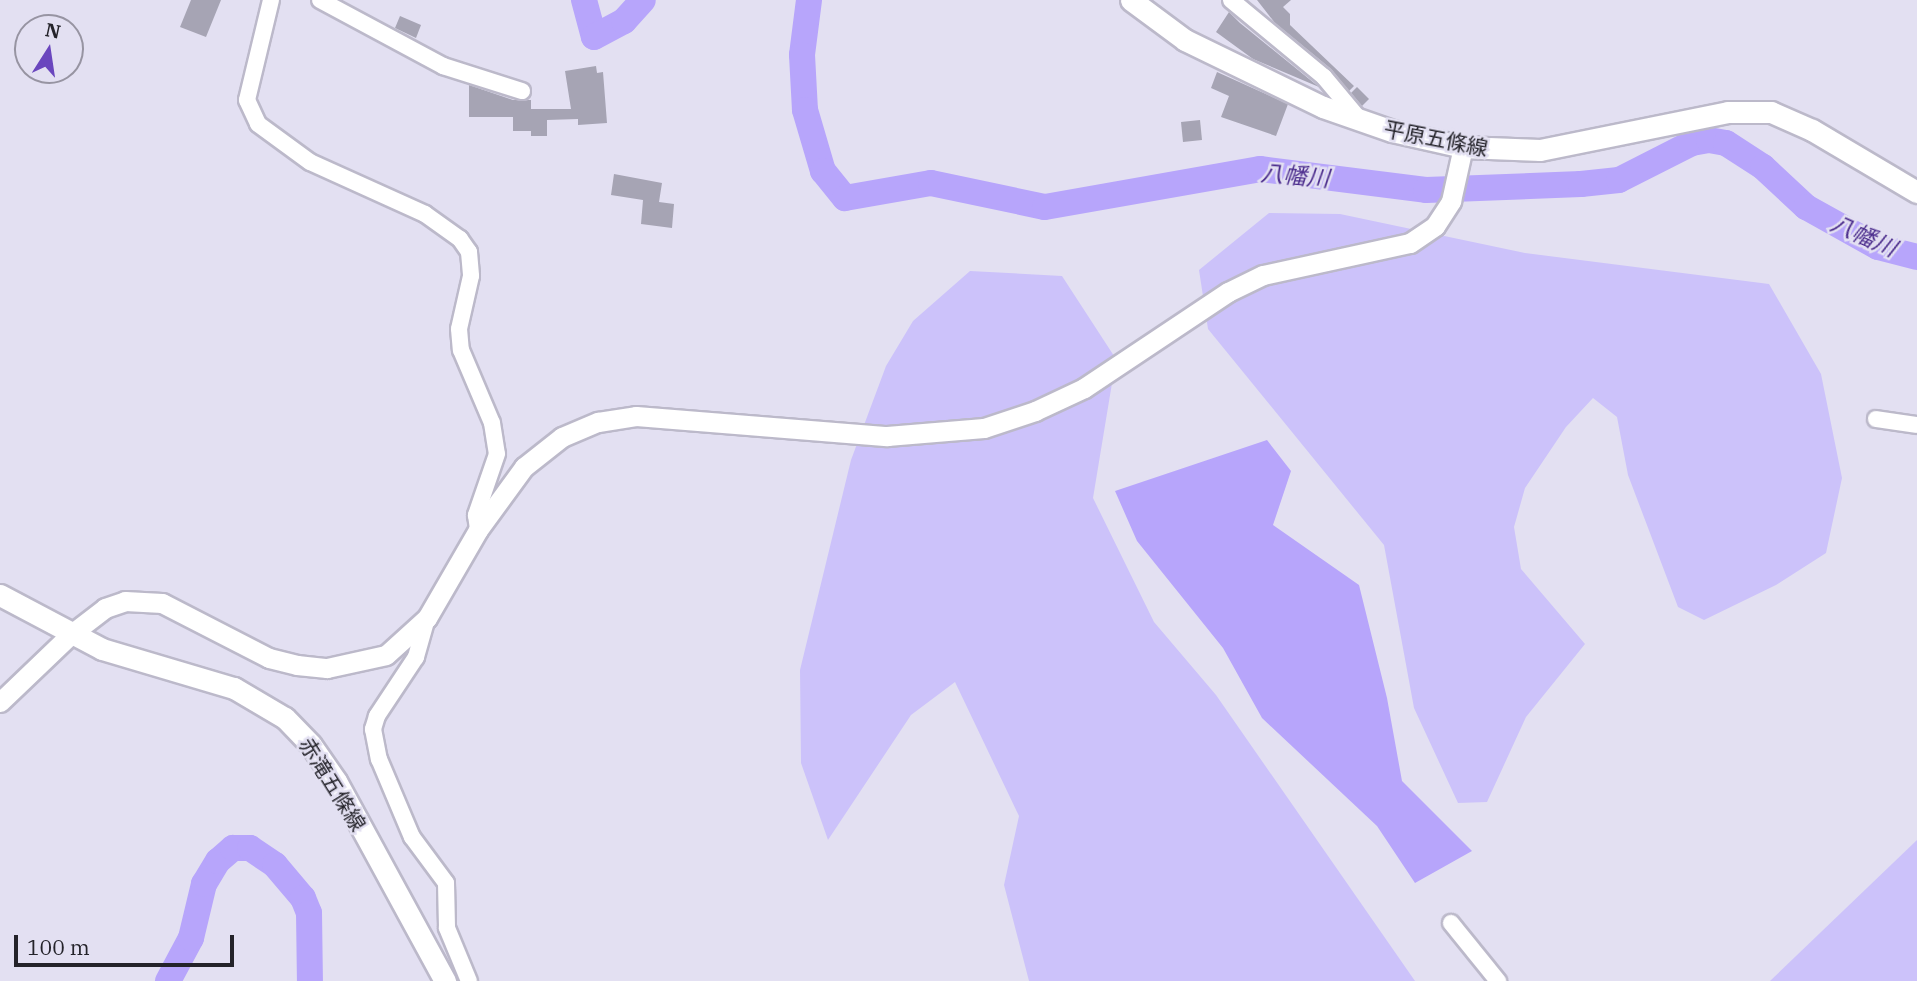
<!DOCTYPE html>
<html>
<head>
<meta charset="utf-8">
<style>
  body { margin:0 }
  #map { position:relative; width:1917px; height:981px; overflow:hidden; background:#e3e0f2; font-family:"IBM Plex Serif","Noto Sans JP",serif }
  div>[style] { position:absolute }
  [style*='--x'] { left:calc(var(--x)*1px); top:calc(var(--y)*1px); width:calc(var(--w)*1px); rotate:calc(var(--a)*1deg) }
  .green>* { inset:0; background:#ccc2fa }
  .water>* { inset:0; background:#b7a5fb }
  .river>* { height:26px; margin:-13px; padding:0 13px; transform-origin:13px; border-radius:13px; background:#b7a5fb }
  .building>* { inset:0; background:#a6a4b4 }
  .roads { filter:drop-shadow(2px 0 #bcb9ca) drop-shadow(-2px 0 #bcb9ca) drop-shadow(0 2px #bcb9ca) drop-shadow(0 -2px #bcb9ca) }
  .minor>* { height:16px; margin:-8px; padding:0 8px; transform-origin:8px; border-radius:8px; background:#fff }
  .tertiary>* { height:19px; margin:-9.5px; padding:0 9.5px; transform-origin:9.5px; border-radius:9.5px; background:#fff }
  .secondary>* { height:21px; margin:-10.5px; padding:0 10.5px; transform-origin:10.5px; border-radius:10.5px; background:#fff }
  span { translate:-50% -50%; white-space:nowrap; text-align:center; line-height:1.15; -webkit-text-stroke:5px #e3e0f2; paint-order:stroke }
  .street-label { font-size:21px; color:#24232a }
  .water-label { font-size:23px; color:#4a2b8c; font-style:italic }
  .north { position:absolute; left:14px; top:14px; width:70px; height:70px; box-sizing:border-box; background:#e3e0f2; border:2px solid #9794a2; border-radius:50%; rotate:12deg; font-size:19px; font-weight:700; line-height:28px; text-align:center; color:#24232a }
  .north::after { content:''; display:block; margin:auto; width:24px; height:32px; background:#6a46be; clip-path:polygon(50% 0,100% 100%,50% 72%,0 100%) }
  .scale { position:absolute; left:14px; top:935px; width:220px; height:32px; box-sizing:border-box; border:4px solid #24232a; border-top:0; padding-left:9px; font-size:21px; line-height:24px; white-space:nowrap; color:#24232a; -webkit-text-stroke:5px #e3e0f2; paint-order:stroke }
</style>
</head>
<body>
<div id="map">
  <div class="green">
    <i style="clip-path:polygon(1269px 213px,1340px 214px,1525px 253px,1769px 284px,1821px 374px,1842px 478px,1826px 553px,1776px 585px,1704px 620px,1678px 607px,1628px 475px,1617px 417px,1593px 398px,1566px 427px,1525px 488px,1514px 527px,1521px 569px,1585px 644px,1526px 717px,1487px 802px,1458px 803px,1414px 708px,1384px 545px,1208px 329px,1199px 270px)"></i>
    <i style="clip-path:polygon(970px 271px,1062px 276px,1116px 359px,1093px 498px,1154px 622px,1216px 695px,1415px 981px,1029px 981px,1004px 885px,1019px 816px,955px 682px,911px 715px,828px 840px,801px 763px,800px 670px,851px 460px,886px 366px,913px 321px)"></i>
    <i style="clip-path:polygon(1917px 840px,1917px 981px,1770px 981px)"></i>
  </div>
  <div class="water">
    <i style="clip-path:polygon(1267px 440px,1291px 471px,1273px 525px,1359px 585px,1387px 698px,1402px 781px,1472px 851px,1415px 883px,1377px 826px,1262px 718px,1223px 648px,1137px 541px,1115px 491px)"></i>
  </div>
  <div class="river">
    <i style="--x:584;--y:0;--w:38;--a:75"></i>
    <i style="--x:594;--y:37;--w:34;--a:-28"></i>
    <i style="--x:624;--y:21;--w:28;--a:-48"></i>
    <i style="--x:809;--y:0;--w:55;--a:97.3"></i>
    <i style="--x:802;--y:55;--w:55;--a:86.9"></i>
    <i style="--x:805;--y:110;--w:64;--a:73.6"></i>
    <i style="--x:823;--y:171;--w:35;--a:51"></i>
    <i style="--x:845;--y:198;--w:87;--a:-9.9"></i>
    <i style="--x:931;--y:183;--w:116;--a:11.9"></i>
    <i style="--x:1045;--y:207;--w:218;--a:-10"></i>
    <i style="--x:1260;--y:169;--w:167;--a:7.2"></i>
    <i style="--x:1426;--y:190;--w:155;--a:-2.2"></i>
    <i style="--x:1581;--y:184;--w:38;--a:-6"></i>
    <i style="--x:1619;--y:180;--w:82;--a:-26.9"></i>
    <i style="--x:1692;--y:143;--w:17;--a:-10"></i>
    <i style="--x:1709;--y:140;--w:17;--a:10"></i>
    <i style="--x:1726;--y:143;--w:44;--a:33"></i>
    <i style="--x:1763;--y:167;--w:59;--a:42.9"></i>
    <i style="--x:1806;--y:207;--w:82;--a:29.1"></i>
    <i style="--x:1878;--y:247;--w:40;--a:14.4"></i>
    <i style="--x:168;--y:981;--w:49;--a:-61.9"></i>
    <i style="--x:191;--y:938;--w:56;--a:-76.5"></i>
    <i style="--x:204;--y:884;--w:27;--a:-59"></i>
    <i style="--x:218;--y:861;--w:20;--a:-41"></i>
    <i style="--x:233;--y:848;--w:17;--a:0"></i>
    <i style="--x:250;--y:848;--w:30;--a:34"></i>
    <i style="--x:275;--y:865;--w:43;--a:49.7"></i>
    <i style="--x:303;--y:898;--w:16;--a:68"></i>
    <i style="--x:309;--y:913;--w:68;--a:89.2"></i>
  </div>
  <div class="building">
    <i style="clip-path:polygon(191px 0,221px 0,206px 37px,180px 27px)"></i>
    <i style="clip-path:polygon(1257px 0,1291px 0,1283px 7px,1290px 14px,1290px 25px,1354px 86px,1349px 91px,1331px 69px,1275px 23px)"></i>
    <i style="clip-path:polygon(1229px 12px,1240px 23px,1319px 87px,1253px 59px,1216px 32px)"></i>
    <i style="clip-path:polygon(400px 16px,421px 25px,416px 38px,395px 28px)"></i>
    <i style="clip-path:polygon(596px 66px,597px 73px,603px 72px,607px 123px,578px 125px,578px 119px,547px 120px,547px 136px,531px 136px,531px 131px,513px 131px,513px 117px,469px 117px,469px 85px,513px 100px,531px 100px,531px 109px,571px 109px,565px 71px)"></i>
    <i style="clip-path:polygon(1217px 72px,1288px 104px,1276px 136px,1221px 117px,1229px 96px,1211px 88px)"></i>
    <i style="clip-path:polygon(1357px 87px,1369px 99px,1362px 106px,1351px 93px)"></i>
    <i style="clip-path:polygon(1200px 120px,1202px 140px,1183px 142px,1181px 122px)"></i>
    <i style="clip-path:polygon(614px 174px,662px 183px,659px 202px,674px 204px,672px 228px,641px 224px,643px 200px,611px 195px)"></i>
  </div>
  <div class="roads">
    <div class="minor">
      <i style="--x:271;--y:0;--w:103;--a:103.5"></i>
      <i style="--x:247;--y:100;--w:26;--a:65"></i>
      <i style="--x:258;--y:124;--w:64;--a:36.2"></i>
      <i style="--x:310;--y:162;--w:126;--a:24.3"></i>
      <i style="--x:425;--y:214;--w:43;--a:35.5"></i>
      <i style="--x:460;--y:239;--w:16;--a:55"></i>
      <i style="--x:469;--y:252;--w:24;--a:85"></i>
      <i style="--x:471;--y:276;--w:54;--a:102.8"></i>
      <i style="--x:459;--y:329;--w:21;--a:85"></i>
      <i style="--x:461;--y:350;--w:79;--a:67"></i>
      <i style="--x:492;--y:423;--w:31;--a:81"></i>
      <i style="--x:497;--y:454;--w:65;--a:109"></i>
      <i style="--x:476;--y:515;--w:15;--a:82"></i>
      <i style="--x:320;--y:0;--w:140;--a:28.2"></i>
      <i style="--x:443;--y:66;--w:83;--a:17.6"></i>
      <i style="--x:1231;--y:0;--w:121;--a:39.6"></i>
      <i style="--x:1324;--y:77;--w:56;--a:50.1"></i>
      <i style="--x:1876;--y:419;--w:41;--a:8.3"></i>
      <i style="--x:427;--y:618;--w:41;--a:105.8"></i>
      <i style="--x:416;--y:657;--w:71;--a:123.5"></i>
      <i style="--x:377;--y:716;--w:14;--a:107"></i>
      <i style="--x:373;--y:729;--w:31;--a:79"></i>
      <i style="--x:379;--y:759;--w:85;--a:67.1"></i>
      <i style="--x:412;--y:837;--w:57;--a:53.5"></i>
      <i style="--x:446;--y:883;--w:45;--a:88.7"></i>
      <i style="--x:447;--y:928;--w:57;--a:67.5"></i>
      <i style="--x:1451;--y:923;--w:75;--a:51"></i>
    </div>
    <div class="tertiary">
      <i style="--x:0;--y:702;--w:97;--a:-43.7"></i>
      <i style="--x:70;--y:635;--w:44;--a:-37.6"></i>
      <i style="--x:105;--y:608;--w:21;--a:-19"></i>
      <i style="--x:125;--y:601;--w:37;--a:3"></i>
      <i style="--x:162;--y:603;--w:120;--a:27.2"></i>
      <i style="--x:269;--y:658;--w:29;--a:14"></i>
      <i style="--x:297;--y:665;--w:30;--a:6"></i>
      <i style="--x:327;--y:668;--w:60;--a:-12.4"></i>
      <i style="--x:386;--y:655;--w:55;--a:-42.1"></i>
      <i style="--x:427;--y:618;--w:102;--a:-59.9"></i>
      <i style="--x:478;--y:530;--w:78;--a:-53.9"></i>
      <i style="--x:524;--y:467;--w:48;--a:-38.3"></i>
      <i style="--x:562;--y:437;--w:39;--a:-23"></i>
      <i style="--x:598;--y:422;--w:38;--a:-9"></i>
      <i style="--x:636;--y:416;--w:252;--a:4.6"></i>
      <i style="--x:887;--y:436;--w:97;--a:-4.7"></i>
      <i style="--x:984;--y:428;--w:54;--a:-18.4"></i>
      <i style="--x:1035;--y:411;--w:54;--a:-25.1"></i>
      <i style="--x:1084;--y:388;--w:173;--a:-33.7"></i>
      <i style="--x:1228;--y:292;--w:39;--a:-26"></i>
      <i style="--x:1263;--y:275;--w:150;--a:-12.3"></i>
      <i style="--x:1410;--y:243;--w:30;--a:-34"></i>
      <i style="--x:1435;--y:226;--w:30;--a:-57"></i>
      <i style="--x:1451;--y:201;--w:55;--a:-77.5"></i>
    </div>
    <div class="secondary">
      <i style="--x:1131;--y:0;--w:67;--a:36.5"></i>
      <i style="--x:1185;--y:40;--w:153;--a:25.9"></i>
      <i style="--x:1323;--y:107;--w:73;--a:19.2"></i>
      <i style="--x:1392;--y:131;--w:73;--a:12.7"></i>
      <i style="--x:1463;--y:147;--w:77;--a:2.2"></i>
      <i style="--x:1540;--y:150;--w:192;--a:-11.4"></i>
      <i style="--x:1728;--y:112;--w:43;--a:0"></i>
      <i style="--x:1771;--y:112;--w:45;--a:23.7"></i>
      <i style="--x:1812;--y:130;--w:122;--a:30.6"></i>
      <i style="--x:0;--y:595;--w:115;--a:27.9"></i>
      <i style="--x:102;--y:649;--w:138;--a:16.5"></i>
      <i style="--x:234;--y:688;--w:59;--a:30.5"></i>
      <i style="--x:285;--y:718;--w:37;--a:46"></i>
      <i style="--x:311;--y:745;--w:44;--a:55.2"></i>
      <i style="--x:336;--y:781;--w:228;--a:61.4"></i>
    </div>
  </div>
  <div class="street-label">
    <span style="left:1436px;top:138px;rotate:11deg">平原五條線</span>
    <span style="left:333px;top:784px;rotate:58deg">赤滝五條線</span>
  </div>
  <div class="water-label">
    <span style="left:1295px;top:175px;rotate:5deg">八幡川</span>
    <span style="left:1864px;top:235px;rotate:24deg">八幡川</span>
  </div>
  <div class="north">N</div>
  <div class="scale">100 m</div>
</div>
</body>
</html>
